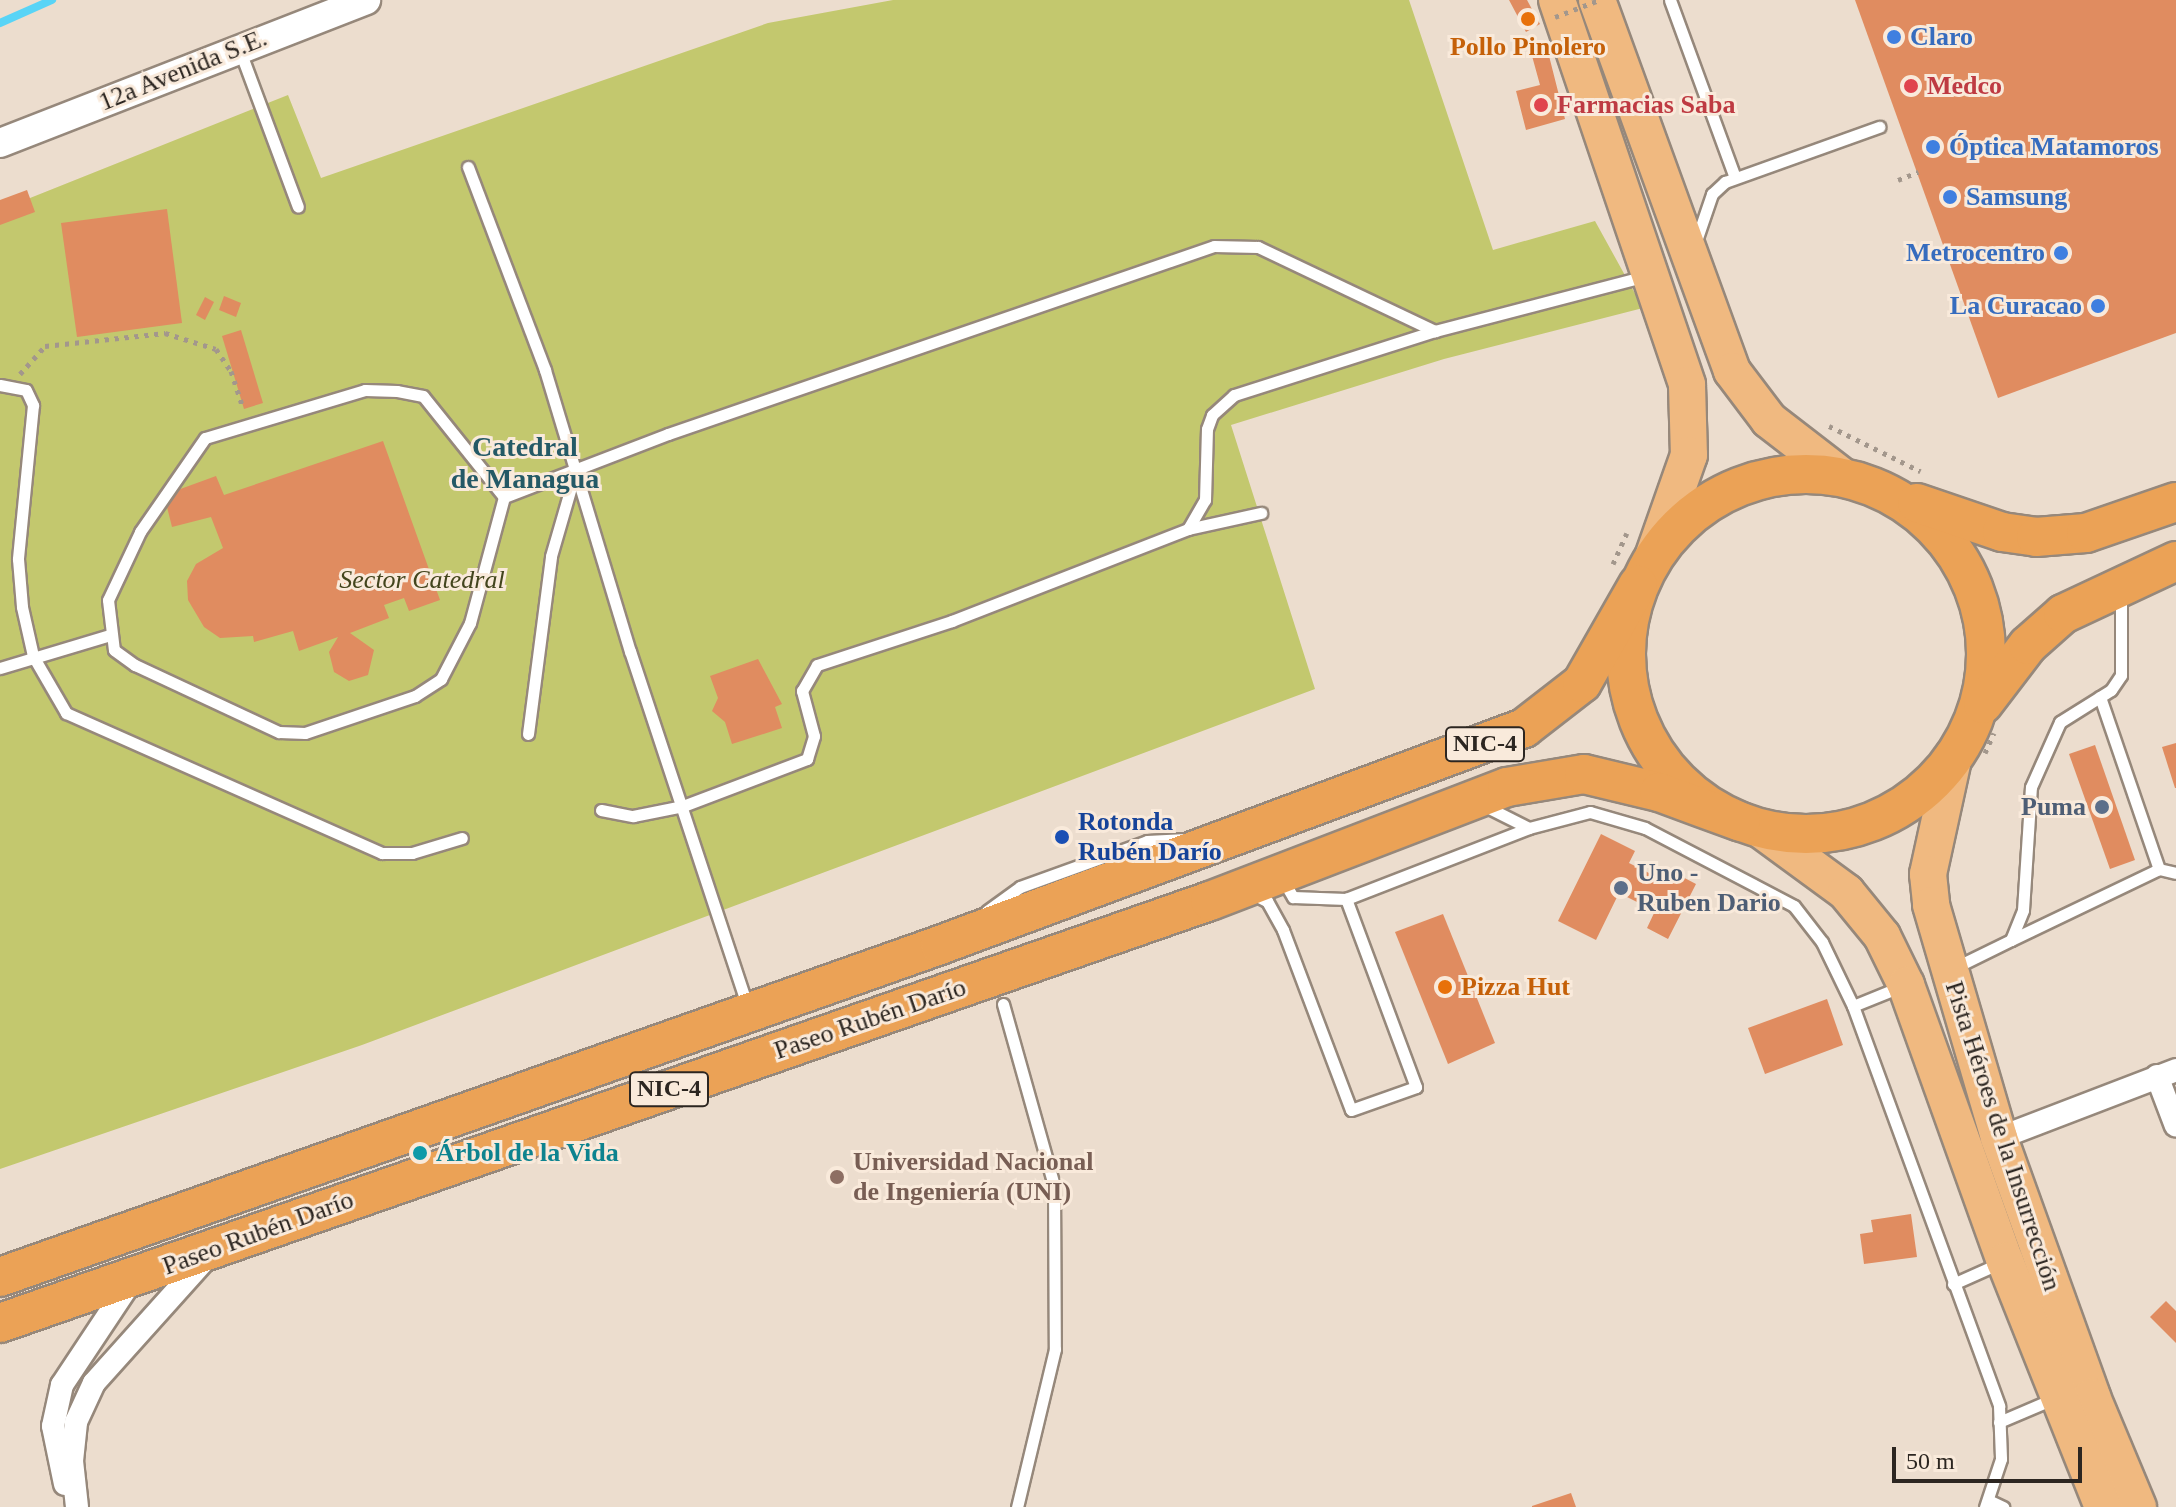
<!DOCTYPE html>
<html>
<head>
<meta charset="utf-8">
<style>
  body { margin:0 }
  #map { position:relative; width:2176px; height:1507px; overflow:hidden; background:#ecddce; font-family:"Times New Roman",serif }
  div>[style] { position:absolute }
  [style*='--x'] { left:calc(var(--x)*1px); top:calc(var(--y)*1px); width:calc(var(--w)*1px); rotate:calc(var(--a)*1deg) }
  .green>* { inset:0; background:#c3c86e }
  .stream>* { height:8px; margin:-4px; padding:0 4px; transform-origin:4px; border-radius:4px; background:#59d4f6 }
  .building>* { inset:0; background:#e08c60 }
  .path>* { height:5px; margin-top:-2.5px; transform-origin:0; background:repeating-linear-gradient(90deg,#a3978c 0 4px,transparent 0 10px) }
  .roads { filter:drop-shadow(2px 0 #96887b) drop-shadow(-2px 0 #96887b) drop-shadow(0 2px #96887b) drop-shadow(0 -2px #96887b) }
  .service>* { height:11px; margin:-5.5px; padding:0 5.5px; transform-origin:5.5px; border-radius:5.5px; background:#fff }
  .minor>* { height:22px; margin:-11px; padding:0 11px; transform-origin:11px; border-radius:11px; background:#fff }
  .tertiary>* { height:28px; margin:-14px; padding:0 14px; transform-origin:14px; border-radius:14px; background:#fff }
  .primary>* { height:36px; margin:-18px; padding:0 18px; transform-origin:18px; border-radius:18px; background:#f0b980 }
  .trunk>* { height:38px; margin:-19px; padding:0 19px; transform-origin:19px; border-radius:19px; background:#eba256 }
  .trunk>.ring { margin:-19px; padding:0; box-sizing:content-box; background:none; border:38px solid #eba256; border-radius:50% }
  .path-bridge>* { height:5px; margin-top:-2.5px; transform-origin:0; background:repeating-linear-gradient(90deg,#a3978c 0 4px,transparent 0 10px) }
  .dots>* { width:22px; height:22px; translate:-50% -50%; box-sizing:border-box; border:4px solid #f9eadb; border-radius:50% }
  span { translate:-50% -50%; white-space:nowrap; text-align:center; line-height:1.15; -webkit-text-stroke:6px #f9eadb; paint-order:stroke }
  .shield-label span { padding:2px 6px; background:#f9eadb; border:2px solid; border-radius:6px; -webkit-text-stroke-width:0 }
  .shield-label { font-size:24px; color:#2c2621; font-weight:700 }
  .shop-label { font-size:26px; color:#366cbe; font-weight:700 }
  .left { translate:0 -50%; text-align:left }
  .right { translate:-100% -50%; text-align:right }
  .food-label { font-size:26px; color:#c56008; font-weight:700 }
  .street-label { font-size:26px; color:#2c2621 }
  .health-label { font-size:26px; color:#be3a42; font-weight:700 }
  .park-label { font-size:26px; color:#43451d; font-style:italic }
  .service-label { font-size:26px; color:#4e5e75; font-weight:700 }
  .transit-label { font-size:26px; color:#164399; font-weight:700 }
  .culture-label { font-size:26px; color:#0d838f; font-weight:700 }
  .education-label { font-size:26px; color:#785e54; font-weight:700 }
  .neighbourhood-label { font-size:28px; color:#245966; font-weight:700 }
  .scale { position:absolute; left:1892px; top:1447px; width:190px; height:36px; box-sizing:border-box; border:4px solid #2c2621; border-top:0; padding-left:10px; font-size:24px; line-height:28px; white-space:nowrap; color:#2c2621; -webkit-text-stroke:6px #f9eadb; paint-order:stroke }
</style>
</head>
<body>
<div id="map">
  <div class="green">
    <i style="clip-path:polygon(893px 0,1409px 0,1493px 250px,1595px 221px,1643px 308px,1444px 359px,1231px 425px,1315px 689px,362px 1045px,0 1169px,0 210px,288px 95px,321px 178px,768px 23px)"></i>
  </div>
  <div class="stream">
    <i style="--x:0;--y:23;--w:57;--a:-23.9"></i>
  </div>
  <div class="building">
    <i style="clip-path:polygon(1509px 0,1527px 0,1540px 24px,1526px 32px)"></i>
    <i style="clip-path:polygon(1855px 0,2176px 0,2176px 333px,1998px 398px)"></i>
    <i style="clip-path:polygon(1545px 40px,1565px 119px,1526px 130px,1516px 91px,1540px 85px,1529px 45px)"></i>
    <i style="clip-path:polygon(27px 190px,35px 212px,0 225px,0 200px)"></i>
    <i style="clip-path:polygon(167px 209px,182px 323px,77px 337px,61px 223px)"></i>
    <i style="clip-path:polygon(224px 296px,241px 303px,236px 317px,219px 310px)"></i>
    <i style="clip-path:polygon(205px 297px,214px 302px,205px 320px,196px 315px)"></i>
    <i style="clip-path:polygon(241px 330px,263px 403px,244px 409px,222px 336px)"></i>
    <i style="clip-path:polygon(383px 441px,440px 600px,409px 611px,404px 598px,384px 605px,389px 618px,350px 633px,374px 650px,368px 675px,349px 681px,334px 672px,329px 652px,338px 637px,299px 651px,293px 631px,254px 642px,253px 636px,220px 638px,204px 627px,188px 600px,187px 581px,196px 564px,223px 548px,211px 517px,172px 527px,164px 495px,216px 476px,224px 495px)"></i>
    <i style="clip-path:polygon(758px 659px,782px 704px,775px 707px,782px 728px,732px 744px,725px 722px,712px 711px,718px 698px,710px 676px)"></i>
    <i style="clip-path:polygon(2176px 743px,2176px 788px,2175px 788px,2162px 747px)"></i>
    <i style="clip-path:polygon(2095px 745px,2135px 860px,2110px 869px,2069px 754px)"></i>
    <i style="clip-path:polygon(1601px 834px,1635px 851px,1629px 863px,1669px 883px,1675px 873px,1696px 884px,1668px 939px,1647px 928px,1655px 911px,1619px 893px,1596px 940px,1558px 921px)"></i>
    <i style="clip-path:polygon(1443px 914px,1495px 1043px,1448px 1064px,1395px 932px)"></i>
    <i style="clip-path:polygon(1827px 999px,1843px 1045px,1765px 1074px,1748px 1028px)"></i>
    <i style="clip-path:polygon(1911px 1214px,1917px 1257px,1864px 1264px,1860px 1234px,1873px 1232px,1871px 1220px)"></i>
    <i style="clip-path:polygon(2166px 1301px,2176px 1311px,2176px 1343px,2150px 1317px)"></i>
    <i style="clip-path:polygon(1571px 1493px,1576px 1507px,1532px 1507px,1532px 1506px)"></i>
  </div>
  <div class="path">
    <i style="--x:1898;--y:180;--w:22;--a:-22"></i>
    <i style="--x:20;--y:374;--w:38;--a:-48"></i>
    <i style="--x:45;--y:346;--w:121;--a:-6.2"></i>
    <i style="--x:165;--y:333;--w:53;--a:17.4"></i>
    <i style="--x:216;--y:349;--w:27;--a:56"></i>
    <i style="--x:231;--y:371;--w:39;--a:72"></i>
    <i style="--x:1829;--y:426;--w:102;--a:26.3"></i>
    <i style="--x:1613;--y:564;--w:34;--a:-66"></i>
    <i style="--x:1985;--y:753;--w:22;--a:-66"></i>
  </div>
  <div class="roads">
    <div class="service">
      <i style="--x:1670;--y:0;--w:189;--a:69.9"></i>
      <i style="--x:240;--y:51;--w:166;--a:69.6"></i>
      <i style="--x:468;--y:167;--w:217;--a:69.2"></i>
      <i style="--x:545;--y:370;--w:294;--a:73.2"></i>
      <i style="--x:630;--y:651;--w:373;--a:71.7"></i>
      <i style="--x:1696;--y:241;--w:50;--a:-71.2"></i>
      <i style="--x:1712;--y:194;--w:18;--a:-43"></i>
      <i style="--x:1725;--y:182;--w:164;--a:-19.7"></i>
      <i style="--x:0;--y:385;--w:26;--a:11"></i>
      <i style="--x:26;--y:390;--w:17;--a:65"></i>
      <i style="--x:33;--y:405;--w:155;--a:95.6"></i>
      <i style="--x:18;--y:559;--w:48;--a:85.2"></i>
      <i style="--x:22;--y:607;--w:50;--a:77.3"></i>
      <i style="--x:33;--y:656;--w:66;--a:59.9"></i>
      <i style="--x:66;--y:713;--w:346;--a:23.9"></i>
      <i style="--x:382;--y:853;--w:30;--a:0"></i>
      <i style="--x:412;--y:853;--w:52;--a:-16.7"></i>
      <i style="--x:504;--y:497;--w:129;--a:-128.7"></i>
      <i style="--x:423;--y:396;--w:26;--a:-169"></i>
      <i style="--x:397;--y:391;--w:32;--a:-178"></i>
      <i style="--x:365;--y:390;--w:167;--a:163.3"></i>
      <i style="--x:205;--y:438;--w:114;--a:124.7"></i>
      <i style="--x:140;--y:532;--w:75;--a:115.2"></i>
      <i style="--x:108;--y:600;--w:50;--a:83.2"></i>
      <i style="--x:114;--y:650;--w:26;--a:36"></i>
      <i style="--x:135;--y:665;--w:159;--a:25"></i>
      <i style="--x:279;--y:732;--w:26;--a:2"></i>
      <i style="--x:305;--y:733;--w:116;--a:-18.6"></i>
      <i style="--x:415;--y:696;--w:31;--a:-33"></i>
      <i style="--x:441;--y:679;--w:63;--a:-62.6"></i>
      <i style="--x:470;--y:623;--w:131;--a:-74.9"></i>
      <i style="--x:504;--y:497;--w:176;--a:-21"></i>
      <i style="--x:668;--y:434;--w:577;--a:-19"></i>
      <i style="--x:1214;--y:246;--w:44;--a:1.3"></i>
      <i style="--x:1258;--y:247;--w:196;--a:25.4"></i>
      <i style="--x:1188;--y:529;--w:34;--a:-60"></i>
      <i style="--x:1205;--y:500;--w:71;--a:-88.4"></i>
      <i style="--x:1207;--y:429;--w:15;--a:-70"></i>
      <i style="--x:1212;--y:415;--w:30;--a:-42"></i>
      <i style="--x:1234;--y:395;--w:211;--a:-17.7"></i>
      <i style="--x:1435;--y:331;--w:218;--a:-14.6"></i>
      <i style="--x:0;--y:668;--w:115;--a:-16.7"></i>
      <i style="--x:2100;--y:697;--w:182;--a:71.1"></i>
      <i style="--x:528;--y:734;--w:179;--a:-82.6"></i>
      <i style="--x:551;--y:556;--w:90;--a:-73.8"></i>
      <i style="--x:1483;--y:805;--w:51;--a:26.6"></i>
      <i style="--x:601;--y:810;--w:33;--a:11"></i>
      <i style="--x:633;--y:816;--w:51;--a:-11.3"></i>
      <i style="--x:683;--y:806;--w:133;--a:-20.8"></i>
      <i style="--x:807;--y:759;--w:24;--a:-73"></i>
      <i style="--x:814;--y:736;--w:47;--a:-104.9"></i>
      <i style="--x:802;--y:691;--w:30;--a:-60"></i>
      <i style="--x:817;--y:665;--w:142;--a:-18.1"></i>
      <i style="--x:952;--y:621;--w:253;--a:-21.3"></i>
      <i style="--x:1188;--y:529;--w:75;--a:-12.4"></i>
      <i style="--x:1283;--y:880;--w:20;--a:60"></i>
      <i style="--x:1293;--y:897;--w:53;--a:2.2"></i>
      <i style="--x:1346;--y:899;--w:196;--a:-21.2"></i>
      <i style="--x:1529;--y:828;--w:63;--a:-14.7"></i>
      <i style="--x:1590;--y:812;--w:57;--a:16.2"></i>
      <i style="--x:1645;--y:828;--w:168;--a:27.6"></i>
      <i style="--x:1794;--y:906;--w:46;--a:52.1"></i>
      <i style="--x:1822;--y:942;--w:71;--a:64.2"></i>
      <i style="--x:1853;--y:1006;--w:426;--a:69.9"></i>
      <i style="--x:1999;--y:1406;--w:53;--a:87.8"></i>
      <i style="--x:2001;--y:1459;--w:51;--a:108.4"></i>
      <i style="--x:1253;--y:894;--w:16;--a:27"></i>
      <i style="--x:1267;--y:901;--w:33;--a:61"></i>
      <i style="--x:1283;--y:930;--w:192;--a:69.3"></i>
      <i style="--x:1351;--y:1110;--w:69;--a:-19.5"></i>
      <i style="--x:1416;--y:1087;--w:201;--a:-110.4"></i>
      <i style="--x:987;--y:911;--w:41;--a:-36"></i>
      <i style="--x:1020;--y:887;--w:135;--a:-19.9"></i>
      <i style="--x:1147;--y:841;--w:34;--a:-3"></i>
      <i style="--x:2011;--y:940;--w:164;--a:-25.6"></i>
      <i style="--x:2159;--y:869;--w:17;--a:13"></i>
      <i style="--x:1956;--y:967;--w:61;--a:-26.1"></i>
      <i style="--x:2011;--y:940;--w:32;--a:-68"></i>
      <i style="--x:2023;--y:910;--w:123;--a:-86.3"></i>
      <i style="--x:2031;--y:787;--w:71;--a:-66"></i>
      <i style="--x:2060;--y:722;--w:60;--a:-32.1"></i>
      <i style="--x:2111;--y:690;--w:18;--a:-56"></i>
      <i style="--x:2121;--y:675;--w:80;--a:-90"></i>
      <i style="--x:1003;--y:1004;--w:188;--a:74.3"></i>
      <i style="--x:1054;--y:1185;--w:164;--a:89.7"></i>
      <i style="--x:1055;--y:1349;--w:163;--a:103.5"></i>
      <i style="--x:1853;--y:1006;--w:51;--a:-22"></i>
      <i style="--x:1953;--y:1284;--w:51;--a:-24.1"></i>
      <i style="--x:1999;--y:1422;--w:59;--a:-23.1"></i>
      <i style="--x:1988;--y:1500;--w:17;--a:25"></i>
    </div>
    <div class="minor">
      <i style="--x:2157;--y:1076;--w:53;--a:69.2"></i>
      <i style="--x:1999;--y:1138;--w:190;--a:-21"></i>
      <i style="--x:65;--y:1484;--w:59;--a:-101.7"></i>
      <i style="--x:53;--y:1426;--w:42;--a:-77.6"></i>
      <i style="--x:62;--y:1385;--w:128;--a:-56.4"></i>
      <i style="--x:77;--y:1507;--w:46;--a:-96.2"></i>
      <i style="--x:72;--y:1461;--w:39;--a:-84"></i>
      <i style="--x:76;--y:1422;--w:43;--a:-65.2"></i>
      <i style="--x:94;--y:1383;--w:171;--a:-48.1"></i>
    </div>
    <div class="tertiary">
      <i style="--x:0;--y:143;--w:393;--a:-21.3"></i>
    </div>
    <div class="primary">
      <i style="--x:1557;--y:0;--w:406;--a:71.3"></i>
      <i style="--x:1687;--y:385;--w:70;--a:88.4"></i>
      <i style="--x:1689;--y:455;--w:108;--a:109.4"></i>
      <i style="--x:1597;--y:0;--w:395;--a:70"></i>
      <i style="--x:1732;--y:371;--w:61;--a:52.9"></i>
      <i style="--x:1769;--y:420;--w:95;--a:37.7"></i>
      <i style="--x:1954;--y:755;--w:122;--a:102.3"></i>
      <i style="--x:1928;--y:874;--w:31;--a:84"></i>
      <i style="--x:1931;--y:905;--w:243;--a:73.7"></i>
      <i style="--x:1999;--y:1138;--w:275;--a:70.2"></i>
      <i style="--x:2092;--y:1397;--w:119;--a:67.3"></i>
      <i style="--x:1760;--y:829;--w:107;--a:36.2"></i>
      <i style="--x:1846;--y:892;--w:57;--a:50.7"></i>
      <i style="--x:1882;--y:936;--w:55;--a:63.9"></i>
      <i style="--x:1906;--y:985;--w:293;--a:70.3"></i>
      <i style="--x:2005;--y:1261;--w:265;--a:68.3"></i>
    </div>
    <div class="trunk">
      <i class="ring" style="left:1626px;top:474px;width:322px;height:322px"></i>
      <i style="--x:1917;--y:503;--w:90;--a:18.8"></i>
      <i style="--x:2002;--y:532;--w:34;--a:8"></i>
      <i style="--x:2036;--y:537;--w:50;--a:-4.6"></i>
      <i style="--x:2086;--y:533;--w:95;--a:-19"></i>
      <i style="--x:1983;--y:704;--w:74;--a:-52.7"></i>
      <i style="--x:2028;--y:645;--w:47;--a:-41.5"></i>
      <i style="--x:2063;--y:614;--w:125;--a:-25.1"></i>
      <i style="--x:0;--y:1277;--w:997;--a:-19.45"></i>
      <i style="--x:940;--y:945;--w:623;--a:-20.38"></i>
      <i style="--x:1524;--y:728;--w:73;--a:-37.8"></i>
      <i style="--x:1582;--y:683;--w:113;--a:-60.3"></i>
      <i style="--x:0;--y:1323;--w:1281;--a:-19.23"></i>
      <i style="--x:1210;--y:901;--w:318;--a:-21"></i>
      <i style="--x:1507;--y:787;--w:78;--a:-9.6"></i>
      <i style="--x:1584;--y:774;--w:77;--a:13.5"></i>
      <i style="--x:1659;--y:792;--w:87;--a:20.1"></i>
    </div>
  </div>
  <div class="path-bridge">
    <i style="--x:1555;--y:17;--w:47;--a:-21.1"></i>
  </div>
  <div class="dots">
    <i style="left:1528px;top:19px;background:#e8710a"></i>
    <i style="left:1894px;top:37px;background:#3f7fe0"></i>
    <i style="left:1911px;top:86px;background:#e0444e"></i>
    <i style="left:1541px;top:105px;background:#e0444e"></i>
    <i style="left:1933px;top:147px;background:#3f7fe0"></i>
    <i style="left:1950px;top:197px;background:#3f7fe0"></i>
    <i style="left:2061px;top:253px;background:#3f7fe0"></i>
    <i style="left:2098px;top:306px;background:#3f7fe0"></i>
    <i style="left:2102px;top:807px;background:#5c6f8a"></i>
    <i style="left:1062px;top:837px;background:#1a4fb4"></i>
    <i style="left:1621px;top:888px;background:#5c6f8a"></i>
    <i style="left:1445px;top:987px;background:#e8710a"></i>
    <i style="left:420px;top:1153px;background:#0f9aa8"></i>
    <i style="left:837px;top:1177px;background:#8d6e63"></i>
  </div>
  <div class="shield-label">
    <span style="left:1485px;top:744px">NIC-4</span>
    <span style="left:669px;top:1089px">NIC-4</span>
  </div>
  <div class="shop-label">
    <span class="left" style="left:1910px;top:37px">Claro</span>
    <span class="left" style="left:1949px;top:147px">Óptica Matamoros</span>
    <span class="left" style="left:1966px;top:197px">Samsung</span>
    <span class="right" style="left:2045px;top:253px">Metrocentro</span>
    <span class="right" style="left:2082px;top:306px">La Curacao</span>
  </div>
  <div class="food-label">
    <span style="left:1528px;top:47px">Pollo Pinolero</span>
    <span class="left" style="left:1461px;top:987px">Pizza Hut</span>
  </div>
  <div class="street-label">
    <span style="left:183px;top:70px;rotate:-22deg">12a Avenida S.E.</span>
    <span style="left:870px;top:1019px;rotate:-19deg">Paseo Rubén Darío</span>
    <span style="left:2003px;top:1136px;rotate:72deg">Pista Héroes de la Insurrección</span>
    <span style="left:258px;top:1233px;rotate:-20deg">Paseo Rubén Darío</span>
  </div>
  <div class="health-label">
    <span class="left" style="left:1927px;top:86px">Medco</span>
    <span class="left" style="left:1557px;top:105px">Farmacias Saba</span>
  </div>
  <div class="park-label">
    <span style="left:422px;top:580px">Sector Catedral</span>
  </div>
  <div class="service-label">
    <span class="right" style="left:2086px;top:807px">Puma</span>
    <span class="left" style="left:1637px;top:888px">Uno -<br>Ruben Dario</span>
  </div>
  <div class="transit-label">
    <span class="left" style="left:1078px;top:837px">Rotonda<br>Rubén Darío</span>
  </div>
  <div class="culture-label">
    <span class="left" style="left:436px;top:1153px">Árbol de la Vida</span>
  </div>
  <div class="education-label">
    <span class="left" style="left:853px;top:1177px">Universidad Nacional<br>de Ingeniería (UNI)</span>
  </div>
  <div class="neighbourhood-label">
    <span style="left:525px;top:463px">Catedral<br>de Managua</span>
  </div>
  <div class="scale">50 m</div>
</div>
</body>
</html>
